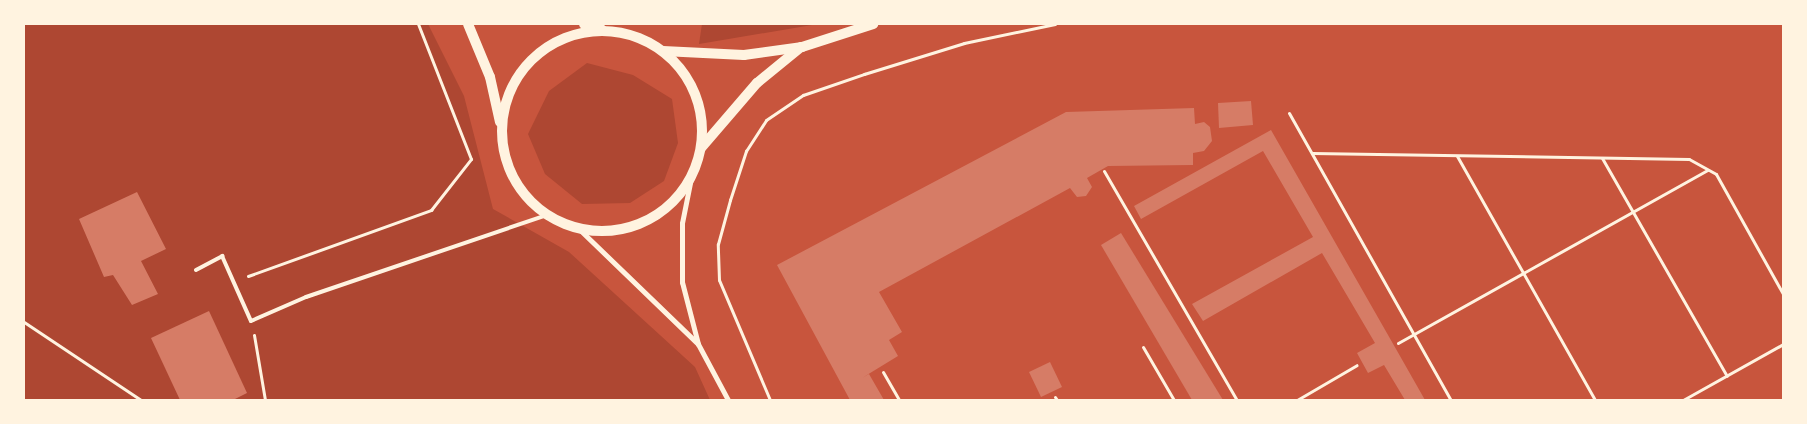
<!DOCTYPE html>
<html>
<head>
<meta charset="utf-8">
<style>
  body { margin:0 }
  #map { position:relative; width:1807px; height:424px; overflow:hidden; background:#c8553d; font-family:"IBM Plex Sans",sans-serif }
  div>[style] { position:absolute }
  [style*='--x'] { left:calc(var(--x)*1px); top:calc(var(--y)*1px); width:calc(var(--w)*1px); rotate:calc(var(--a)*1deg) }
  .green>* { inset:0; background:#ae4732 }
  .building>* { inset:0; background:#d67c66 }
  .path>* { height:3px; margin:-1.5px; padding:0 1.5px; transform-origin:1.5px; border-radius:1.5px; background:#fff3e0 }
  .service>* { height:4px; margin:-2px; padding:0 2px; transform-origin:2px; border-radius:2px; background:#fff3e0 }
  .minor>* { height:5px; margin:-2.5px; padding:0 2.5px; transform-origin:2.5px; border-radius:2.5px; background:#fff3e0 }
  .secondary>* { height:10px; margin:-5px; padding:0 5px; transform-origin:5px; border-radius:5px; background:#fff3e0 }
  .secondary>.ring { margin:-5px; padding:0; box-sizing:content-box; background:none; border:10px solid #fff3e0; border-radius:50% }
  span { translate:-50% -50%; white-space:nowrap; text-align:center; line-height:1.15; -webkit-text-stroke:4px #fff3e0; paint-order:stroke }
  .frame { position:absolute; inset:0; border:25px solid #fff3e0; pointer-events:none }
</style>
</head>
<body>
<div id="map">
  <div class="green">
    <i style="clip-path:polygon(24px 24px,428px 24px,464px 96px,493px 209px,569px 252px,695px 367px,710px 400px,24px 400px)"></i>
    <i style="clip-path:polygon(702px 24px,818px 24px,699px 44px)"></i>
    <i style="clip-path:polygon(587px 63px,633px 75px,672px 99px,678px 143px,664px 181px,630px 203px,582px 204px,545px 174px,528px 134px,549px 91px)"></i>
  </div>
  <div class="building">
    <i style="clip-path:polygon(1251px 101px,1253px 125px,1219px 128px,1218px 103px)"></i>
    <i style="clip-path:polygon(1194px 108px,1195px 124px,1204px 122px,1210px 127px,1212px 141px,1204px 151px,1193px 153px,1193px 165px,1108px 166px,1087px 178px,1092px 187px,1086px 196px,1077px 197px,1070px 188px,879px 292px,902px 332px,889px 340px,898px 356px,862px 378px,869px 374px,884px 400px,850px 400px,777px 265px,1066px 112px)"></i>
    <i style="clip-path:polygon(1271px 130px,1400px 356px,1425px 400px,1405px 400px,1384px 365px,1368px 373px,1357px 353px,1375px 343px,1322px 253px,1203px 321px,1192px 304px,1313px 237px,1263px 151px,1141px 219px,1134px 206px)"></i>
    <i style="clip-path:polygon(137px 192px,166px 249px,141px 261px,158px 294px,132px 305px,113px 275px,104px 277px,79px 219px)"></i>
    <i style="clip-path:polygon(1121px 233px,1223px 400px,1192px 400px,1101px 245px)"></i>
    <i style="clip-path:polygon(209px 311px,247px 393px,233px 400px,180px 400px,151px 338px)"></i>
    <i style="clip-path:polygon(1050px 362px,1062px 387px,1041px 397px,1029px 372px)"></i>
  </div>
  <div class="path">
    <i style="--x:1289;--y:113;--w:330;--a:60.6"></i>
    <i style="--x:1312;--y:153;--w:377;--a:0.9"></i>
    <i style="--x:1689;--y:159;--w:31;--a:29"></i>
    <i style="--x:1716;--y:174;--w:137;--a:60.8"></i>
    <i style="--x:1457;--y:156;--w:280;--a:60.5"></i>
    <i style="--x:1602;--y:158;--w:251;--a:60.2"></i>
    <i style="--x:1104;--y:171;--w:265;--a:59.9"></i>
    <i style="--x:248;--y:276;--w:195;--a:-19.8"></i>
    <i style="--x:431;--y:210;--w:65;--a:-51.9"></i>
    <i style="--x:471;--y:159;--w:145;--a:-111.4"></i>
    <i style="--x:24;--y:322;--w:141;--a:33.7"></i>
    <i style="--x:254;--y:335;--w:66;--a:80.4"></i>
    <i style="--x:1398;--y:343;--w:354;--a:-29.2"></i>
    <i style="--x:1143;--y:347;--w:61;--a:59.7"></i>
    <i style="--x:883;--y:372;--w:32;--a:60"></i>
    <i style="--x:1055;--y:397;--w:4;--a:56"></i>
    <i style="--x:770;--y:400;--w:130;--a:-113"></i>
    <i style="--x:719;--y:280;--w:36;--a:-92"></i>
    <i style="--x:718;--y:244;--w:46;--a:-74.7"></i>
    <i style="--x:730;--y:200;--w:52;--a:-71.9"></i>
    <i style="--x:746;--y:151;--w:37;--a:-57"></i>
    <i style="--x:766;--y:120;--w:45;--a:-34"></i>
    <i style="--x:803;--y:95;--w:65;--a:-19"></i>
    <i style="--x:864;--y:74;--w:105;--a:-17.2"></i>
    <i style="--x:964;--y:43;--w:93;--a:-11.8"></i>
    <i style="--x:1297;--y:400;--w:69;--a:-30.3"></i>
    <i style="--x:1683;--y:400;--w:115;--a:-29.2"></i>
  </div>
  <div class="service">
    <i style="--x:196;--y:270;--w:30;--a:-28"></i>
    <i style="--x:222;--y:256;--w:71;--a:66"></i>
    <i style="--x:251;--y:321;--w:60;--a:-23.6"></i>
    <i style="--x:306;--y:297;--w:255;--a:-18.8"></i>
  </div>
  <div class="minor">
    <i style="--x:691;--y:178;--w:46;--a:101.3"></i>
    <i style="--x:682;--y:223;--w:59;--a:90"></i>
    <i style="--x:682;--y:282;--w:64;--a:75.5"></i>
    <i style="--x:698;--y:344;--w:64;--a:61.8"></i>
    <i style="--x:579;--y:229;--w:165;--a:44"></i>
  </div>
  <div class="secondary">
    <i style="--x:468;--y:24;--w:57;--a:67.5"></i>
    <i style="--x:490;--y:77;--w:46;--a:77.5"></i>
    <i style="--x:584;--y:24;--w:18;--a:16"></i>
    <i class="ring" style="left:502px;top:31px;width:190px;height:190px"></i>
    <i style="--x:663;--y:51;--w:81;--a:2.8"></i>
    <i style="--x:744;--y:55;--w:59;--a:-7.9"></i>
    <i style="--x:802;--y:47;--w:75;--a:-17.9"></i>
    <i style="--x:701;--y:148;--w:86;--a:-49.3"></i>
    <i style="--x:757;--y:83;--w:57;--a:-39.3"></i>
  </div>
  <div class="frame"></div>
</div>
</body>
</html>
